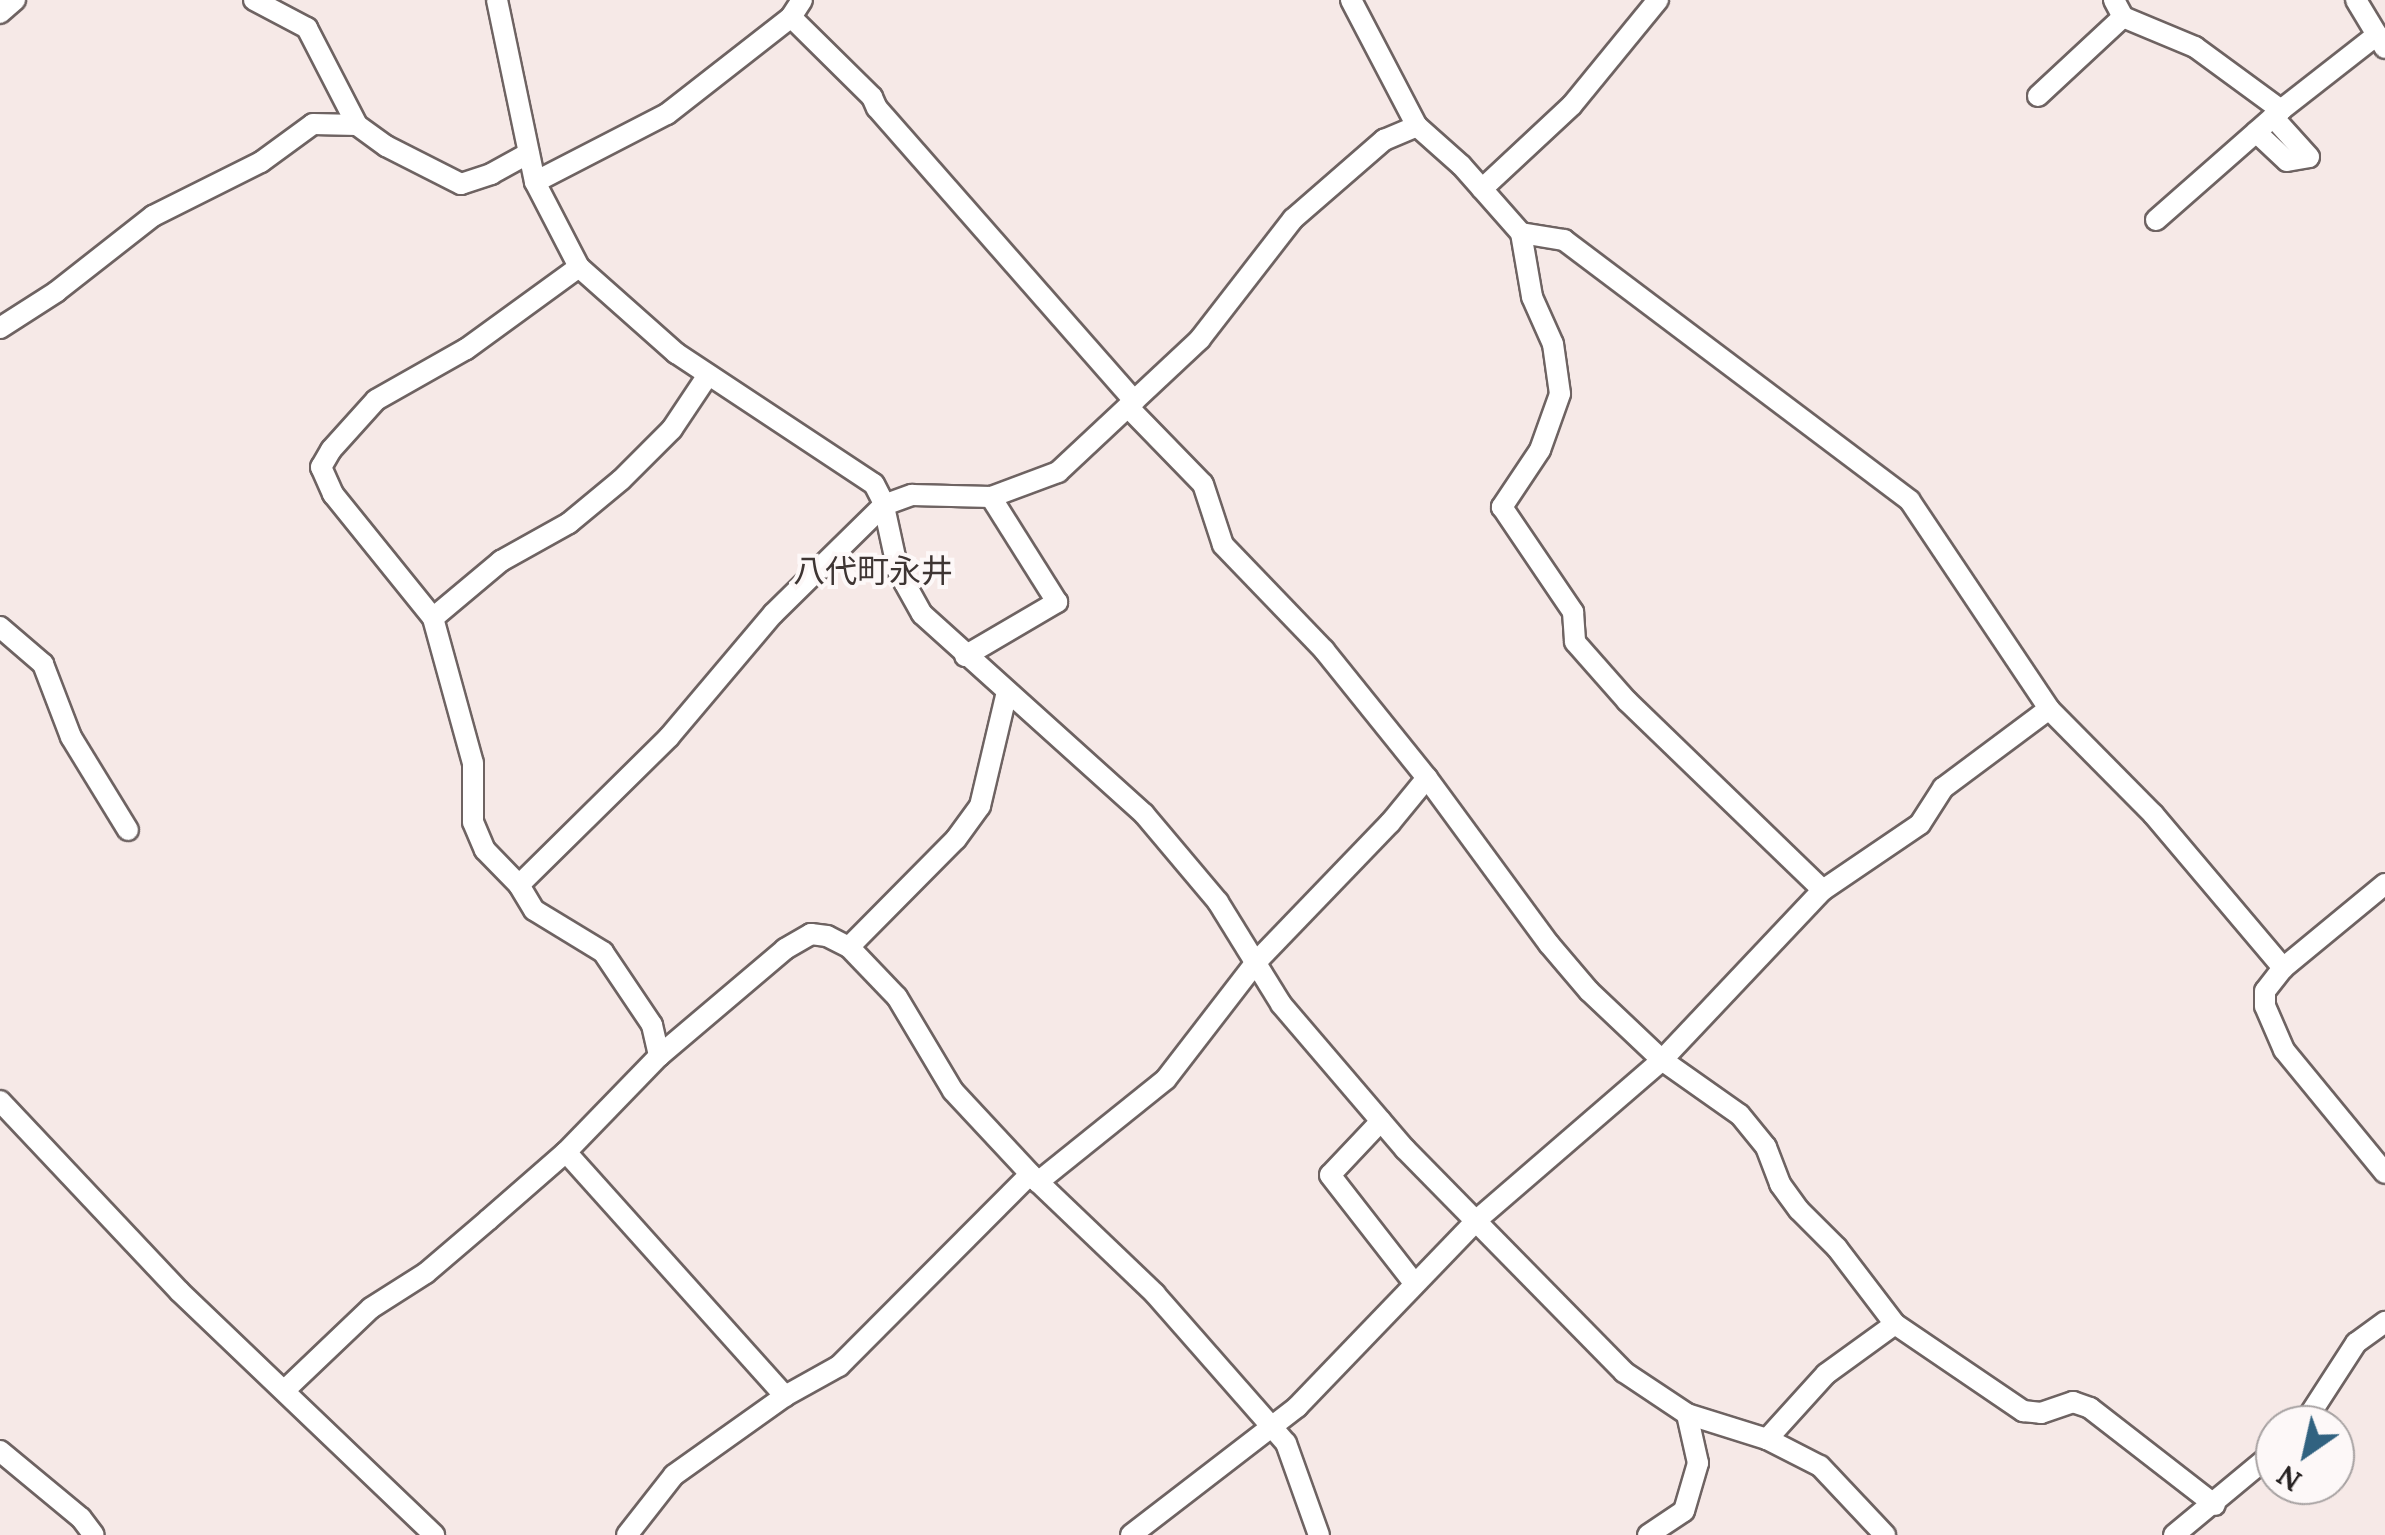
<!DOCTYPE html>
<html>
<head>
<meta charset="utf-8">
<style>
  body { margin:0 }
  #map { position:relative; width:2385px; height:1535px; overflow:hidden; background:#f6e9e7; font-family:Lora,"Noto Sans JP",serif }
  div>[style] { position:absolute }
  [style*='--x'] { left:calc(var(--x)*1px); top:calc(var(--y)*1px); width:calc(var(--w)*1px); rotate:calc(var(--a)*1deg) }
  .roads { filter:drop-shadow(2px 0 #6e6362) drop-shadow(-2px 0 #6e6362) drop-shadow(0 2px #6e6362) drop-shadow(0 -2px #6e6362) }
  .minor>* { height:20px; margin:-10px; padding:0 10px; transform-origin:10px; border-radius:10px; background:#fff }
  span { translate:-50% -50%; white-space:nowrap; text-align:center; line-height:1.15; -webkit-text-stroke:8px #fdf8f8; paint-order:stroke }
  .quarter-label { font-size:32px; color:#3e3533 }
  .north { position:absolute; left:2255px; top:1405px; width:100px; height:100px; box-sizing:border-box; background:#fdf8f8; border:2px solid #a7a2a2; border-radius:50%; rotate:214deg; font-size:28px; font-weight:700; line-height:40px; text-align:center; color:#272222 }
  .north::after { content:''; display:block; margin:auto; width:35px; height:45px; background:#316280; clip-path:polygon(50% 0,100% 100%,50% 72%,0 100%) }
</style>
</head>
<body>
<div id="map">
  <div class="roads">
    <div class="minor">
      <i style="--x:254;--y:0;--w:60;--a:27.8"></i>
      <i style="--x:307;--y:28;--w:109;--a:62.7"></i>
      <i style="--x:357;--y:125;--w:36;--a:36"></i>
      <i style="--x:386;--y:146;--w:84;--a:26.9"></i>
      <i style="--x:461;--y:184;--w:32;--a:-18"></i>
      <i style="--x:491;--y:174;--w:43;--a:-28.9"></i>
      <i style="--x:497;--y:0;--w:186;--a:78.2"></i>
      <i style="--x:535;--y:182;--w:96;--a:62.6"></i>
      <i style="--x:579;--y:267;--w:130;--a:41.6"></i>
      <i style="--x:676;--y:353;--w:237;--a:33.5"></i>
      <i style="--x:874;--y:484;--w:20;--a:63"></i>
      <i style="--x:883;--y:502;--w:71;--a:77.7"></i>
      <i style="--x:898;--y:571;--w:49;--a:60.8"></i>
      <i style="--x:922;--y:614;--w:299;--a:42"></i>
      <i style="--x:1144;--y:814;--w:115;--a:49.9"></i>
      <i style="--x:1218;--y:902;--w:120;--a:58.3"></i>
      <i style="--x:1281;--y:1004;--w:191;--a:49.5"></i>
      <i style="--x:1405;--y:1149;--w:313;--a:45.5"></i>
      <i style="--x:1624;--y:1372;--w:76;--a:33.7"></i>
      <i style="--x:1687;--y:1414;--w:84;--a:17.4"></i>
      <i style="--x:1767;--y:1439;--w:59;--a:27"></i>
      <i style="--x:1820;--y:1466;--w:95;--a:46.7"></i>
      <i style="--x:1351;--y:0;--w:142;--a:62.4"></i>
      <i style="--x:1417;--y:126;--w:59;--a:41.6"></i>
      <i style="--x:1461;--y:165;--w:91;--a:48.6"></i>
      <i style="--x:1521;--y:233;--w:65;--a:80.2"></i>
      <i style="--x:1532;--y:297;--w:51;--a:65.9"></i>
      <i style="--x:1553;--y:344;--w:50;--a:82"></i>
      <i style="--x:1560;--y:394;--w:59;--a:109.7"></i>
      <i style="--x:1540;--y:450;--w:69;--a:123.7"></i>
      <i style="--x:1502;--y:507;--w:127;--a:55.9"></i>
      <i style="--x:1573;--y:612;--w:30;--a:86"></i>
      <i style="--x:1575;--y:642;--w:79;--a:48.6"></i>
      <i style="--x:1627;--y:701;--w:272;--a:44"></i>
      <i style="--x:2114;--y:0;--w:19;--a:62"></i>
      <i style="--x:2123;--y:17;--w:78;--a:22.6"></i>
      <i style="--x:2195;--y:47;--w:107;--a:36.2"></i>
      <i style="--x:2356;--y:0;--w:56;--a:58.9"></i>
      <i style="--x:0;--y:13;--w:20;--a:-41"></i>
      <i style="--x:791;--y:17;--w:114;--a:44.6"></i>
      <i style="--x:872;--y:97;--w:12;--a:66"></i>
      <i style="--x:877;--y:108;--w:390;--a:48.7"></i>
      <i style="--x:2038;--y:96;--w:116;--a:-42.9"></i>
      <i style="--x:2256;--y:132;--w:42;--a:43.1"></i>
      <i style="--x:2287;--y:161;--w:22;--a:-10"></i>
      <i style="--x:2309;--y:157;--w:54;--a:-132"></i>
      <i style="--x:535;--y:182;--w:148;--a:-27.3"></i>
      <i style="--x:667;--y:114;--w:157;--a:-38"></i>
      <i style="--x:791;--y:17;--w:20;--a:-57"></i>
      <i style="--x:1482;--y:189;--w:123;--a:-43"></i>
      <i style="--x:1572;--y:105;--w:136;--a:-50.7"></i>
      <i style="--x:2156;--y:220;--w:167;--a:-41.3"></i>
      <i style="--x:2281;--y:110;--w:122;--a:-38"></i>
      <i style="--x:1521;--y:233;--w:44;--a:9.2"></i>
      <i style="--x:1564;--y:240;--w:433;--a:37"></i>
      <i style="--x:1910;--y:501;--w:250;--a:56.2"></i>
      <i style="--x:2049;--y:709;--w:148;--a:45.3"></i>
      <i style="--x:2153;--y:814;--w:202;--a:49.8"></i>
      <i style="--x:579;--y:267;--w:140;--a:144"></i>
      <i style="--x:466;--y:349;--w:103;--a:150.5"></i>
      <i style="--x:376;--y:400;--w:67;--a:132"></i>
      <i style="--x:331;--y:450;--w:20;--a:120"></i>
      <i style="--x:321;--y:467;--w:30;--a:66"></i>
      <i style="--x:333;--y:494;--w:159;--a:51.1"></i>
      <i style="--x:433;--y:618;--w:150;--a:74.6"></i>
      <i style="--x:473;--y:763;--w:59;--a:90"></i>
      <i style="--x:473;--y:822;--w:30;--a:67"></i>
      <i style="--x:485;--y:850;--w:49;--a:45.8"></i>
      <i style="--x:519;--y:885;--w:29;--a:59"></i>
      <i style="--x:534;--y:910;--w:81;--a:31.3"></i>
      <i style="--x:603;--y:952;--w:88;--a:56.1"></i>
      <i style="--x:652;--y:1025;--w:32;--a:77"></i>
      <i style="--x:0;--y:328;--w:67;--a:-32.7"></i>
      <i style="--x:56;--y:292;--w:123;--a:-38.1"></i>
      <i style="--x:153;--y:216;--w:121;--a:-26.6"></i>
      <i style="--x:261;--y:162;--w:64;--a:-36.2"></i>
      <i style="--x:313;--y:124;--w:44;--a:1.3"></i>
      <i style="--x:1128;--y:407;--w:107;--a:45.8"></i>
      <i style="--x:1203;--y:484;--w:64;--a:71.8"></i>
      <i style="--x:1223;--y:545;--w:146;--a:46.1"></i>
      <i style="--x:1324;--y:650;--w:164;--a:51.2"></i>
      <i style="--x:1427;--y:778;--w:206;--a:53.7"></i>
      <i style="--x:1549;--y:944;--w:62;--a:49.6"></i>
      <i style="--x:1589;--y:991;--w:100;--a:43.4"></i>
      <i style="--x:1662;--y:1060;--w:95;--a:35.2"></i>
      <i style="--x:1740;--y:1115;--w:41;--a:50.9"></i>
      <i style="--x:1766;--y:1147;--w:40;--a:69"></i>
      <i style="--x:1780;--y:1184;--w:32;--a:54"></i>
      <i style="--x:1799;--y:1210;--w:54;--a:45"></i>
      <i style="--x:1837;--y:1248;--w:96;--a:52.7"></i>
      <i style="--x:1895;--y:1324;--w:85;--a:144.1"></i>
      <i style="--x:1826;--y:1374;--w:88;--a:132.2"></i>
      <i style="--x:433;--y:618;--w:89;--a:-40"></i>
      <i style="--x:501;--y:561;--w:78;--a:-29.2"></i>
      <i style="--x:569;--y:523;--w:67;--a:-39.6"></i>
      <i style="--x:621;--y:480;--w:72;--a:-45"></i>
      <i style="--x:672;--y:429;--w:65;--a:-56.3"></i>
      <i style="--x:0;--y:627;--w:57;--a:40.7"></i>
      <i style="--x:43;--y:664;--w:78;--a:69"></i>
      <i style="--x:71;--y:737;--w:109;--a:58.5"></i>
      <i style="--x:965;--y:656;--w:107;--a:-30.4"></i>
      <i style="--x:1057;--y:602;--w:124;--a:-122.2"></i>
      <i style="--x:2385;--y:884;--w:132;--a:140.5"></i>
      <i style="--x:2283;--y:968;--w:29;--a:128"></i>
      <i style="--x:2265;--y:991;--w:15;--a:90"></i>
      <i style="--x:2265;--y:1006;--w:48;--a:66.6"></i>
      <i style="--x:2284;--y:1050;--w:159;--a:50.6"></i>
      <i style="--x:519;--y:885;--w:211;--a:-44.6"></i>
      <i style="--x:669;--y:737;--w:161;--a:-49.8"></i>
      <i style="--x:773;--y:614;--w:156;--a:-44.5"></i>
      <i style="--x:884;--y:505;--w:30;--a:-20"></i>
      <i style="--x:912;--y:495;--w:79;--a:1.5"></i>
      <i style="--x:991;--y:497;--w:72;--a:-20.5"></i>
      <i style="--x:1058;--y:472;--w:195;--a:-43.1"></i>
      <i style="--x:1200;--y:339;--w:152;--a:-52.2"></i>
      <i style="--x:1293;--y:219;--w:121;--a:-41"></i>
      <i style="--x:1384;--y:140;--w:36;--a:-23"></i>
      <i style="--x:849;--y:947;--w:152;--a:-45.3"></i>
      <i style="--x:956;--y:839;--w:41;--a:-54"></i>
      <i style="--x:980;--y:806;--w:117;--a:-76.7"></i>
      <i style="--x:0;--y:1101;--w:261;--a:46.7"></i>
      <i style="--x:179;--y:1291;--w:353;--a:43.7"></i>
      <i style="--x:1381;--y:1121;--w:74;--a:133.4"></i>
      <i style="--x:1330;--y:1175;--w:138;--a:52.1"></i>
      <i style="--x:566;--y:1152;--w:328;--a:48.1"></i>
      <i style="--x:1038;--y:1182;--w:164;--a:-38.8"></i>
      <i style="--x:1166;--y:1079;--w:149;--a:-52.4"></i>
      <i style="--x:1257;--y:961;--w:192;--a:-46.1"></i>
      <i style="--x:1390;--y:823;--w:58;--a:-50.6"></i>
      <i style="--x:1895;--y:1324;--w:155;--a:34.2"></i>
      <i style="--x:2023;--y:1411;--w:18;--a:6"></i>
      <i style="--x:2041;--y:1413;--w:34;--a:-19"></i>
      <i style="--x:2073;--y:1402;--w:18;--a:19"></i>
      <i style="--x:2090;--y:1408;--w:158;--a:37.8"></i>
      <i style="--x:286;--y:1389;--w:117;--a:-43.6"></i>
      <i style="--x:371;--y:1308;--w:65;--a:-32.5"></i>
      <i style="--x:426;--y:1273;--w:82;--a:-40.5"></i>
      <i style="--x:488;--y:1220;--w:103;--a:-41.1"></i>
      <i style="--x:566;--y:1152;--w:134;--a:-45.9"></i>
      <i style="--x:659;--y:1056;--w:165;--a:-40.3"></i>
      <i style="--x:785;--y:949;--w:30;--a:-30"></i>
      <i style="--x:811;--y:934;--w:16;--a:7"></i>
      <i style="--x:827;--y:936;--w:25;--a:27"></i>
      <i style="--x:849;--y:947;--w:69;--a:46.2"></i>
      <i style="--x:897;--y:997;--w:109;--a:59.2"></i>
      <i style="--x:953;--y:1091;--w:125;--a:47"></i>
      <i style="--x:1038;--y:1182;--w:162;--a:43.7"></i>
      <i style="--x:1155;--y:1294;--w:198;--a:48.7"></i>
      <i style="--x:1286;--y:1443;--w:98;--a:70.3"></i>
      <i style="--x:2303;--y:1425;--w:98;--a:-57.1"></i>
      <i style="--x:2356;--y:1343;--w:36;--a:-36"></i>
      <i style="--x:0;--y:1451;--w:105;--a:39.6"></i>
      <i style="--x:81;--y:1518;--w:21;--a:53"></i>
      <i style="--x:627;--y:1535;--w:76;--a:-51.9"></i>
      <i style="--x:674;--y:1475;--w:136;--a:-35.4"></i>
      <i style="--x:785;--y:1396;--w:62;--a:-29.1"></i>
      <i style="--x:839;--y:1366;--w:271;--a:-45.1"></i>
      <i style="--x:1131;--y:1535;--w:210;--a:-37.6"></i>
      <i style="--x:1297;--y:1407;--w:261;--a:-46.1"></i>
      <i style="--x:1478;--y:1219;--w:243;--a:-40.8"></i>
      <i style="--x:1662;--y:1060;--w:234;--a:-46.6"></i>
      <i style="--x:1823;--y:890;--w:117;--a:-34.2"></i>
      <i style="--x:1920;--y:824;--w:43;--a:-57.4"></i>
      <i style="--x:1943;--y:788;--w:132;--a:-36.7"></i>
      <i style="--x:1648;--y:1535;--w:43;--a:-33.7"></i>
      <i style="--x:1684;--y:1511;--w:50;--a:-73.7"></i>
      <i style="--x:1698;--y:1463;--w:50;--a:-102.7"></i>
      <i style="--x:2174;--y:1535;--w:131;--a:-39.7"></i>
    </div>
  </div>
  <div class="quarter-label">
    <span style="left:873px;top:571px">八代町永井</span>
  </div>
  <div class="north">N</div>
</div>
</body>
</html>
